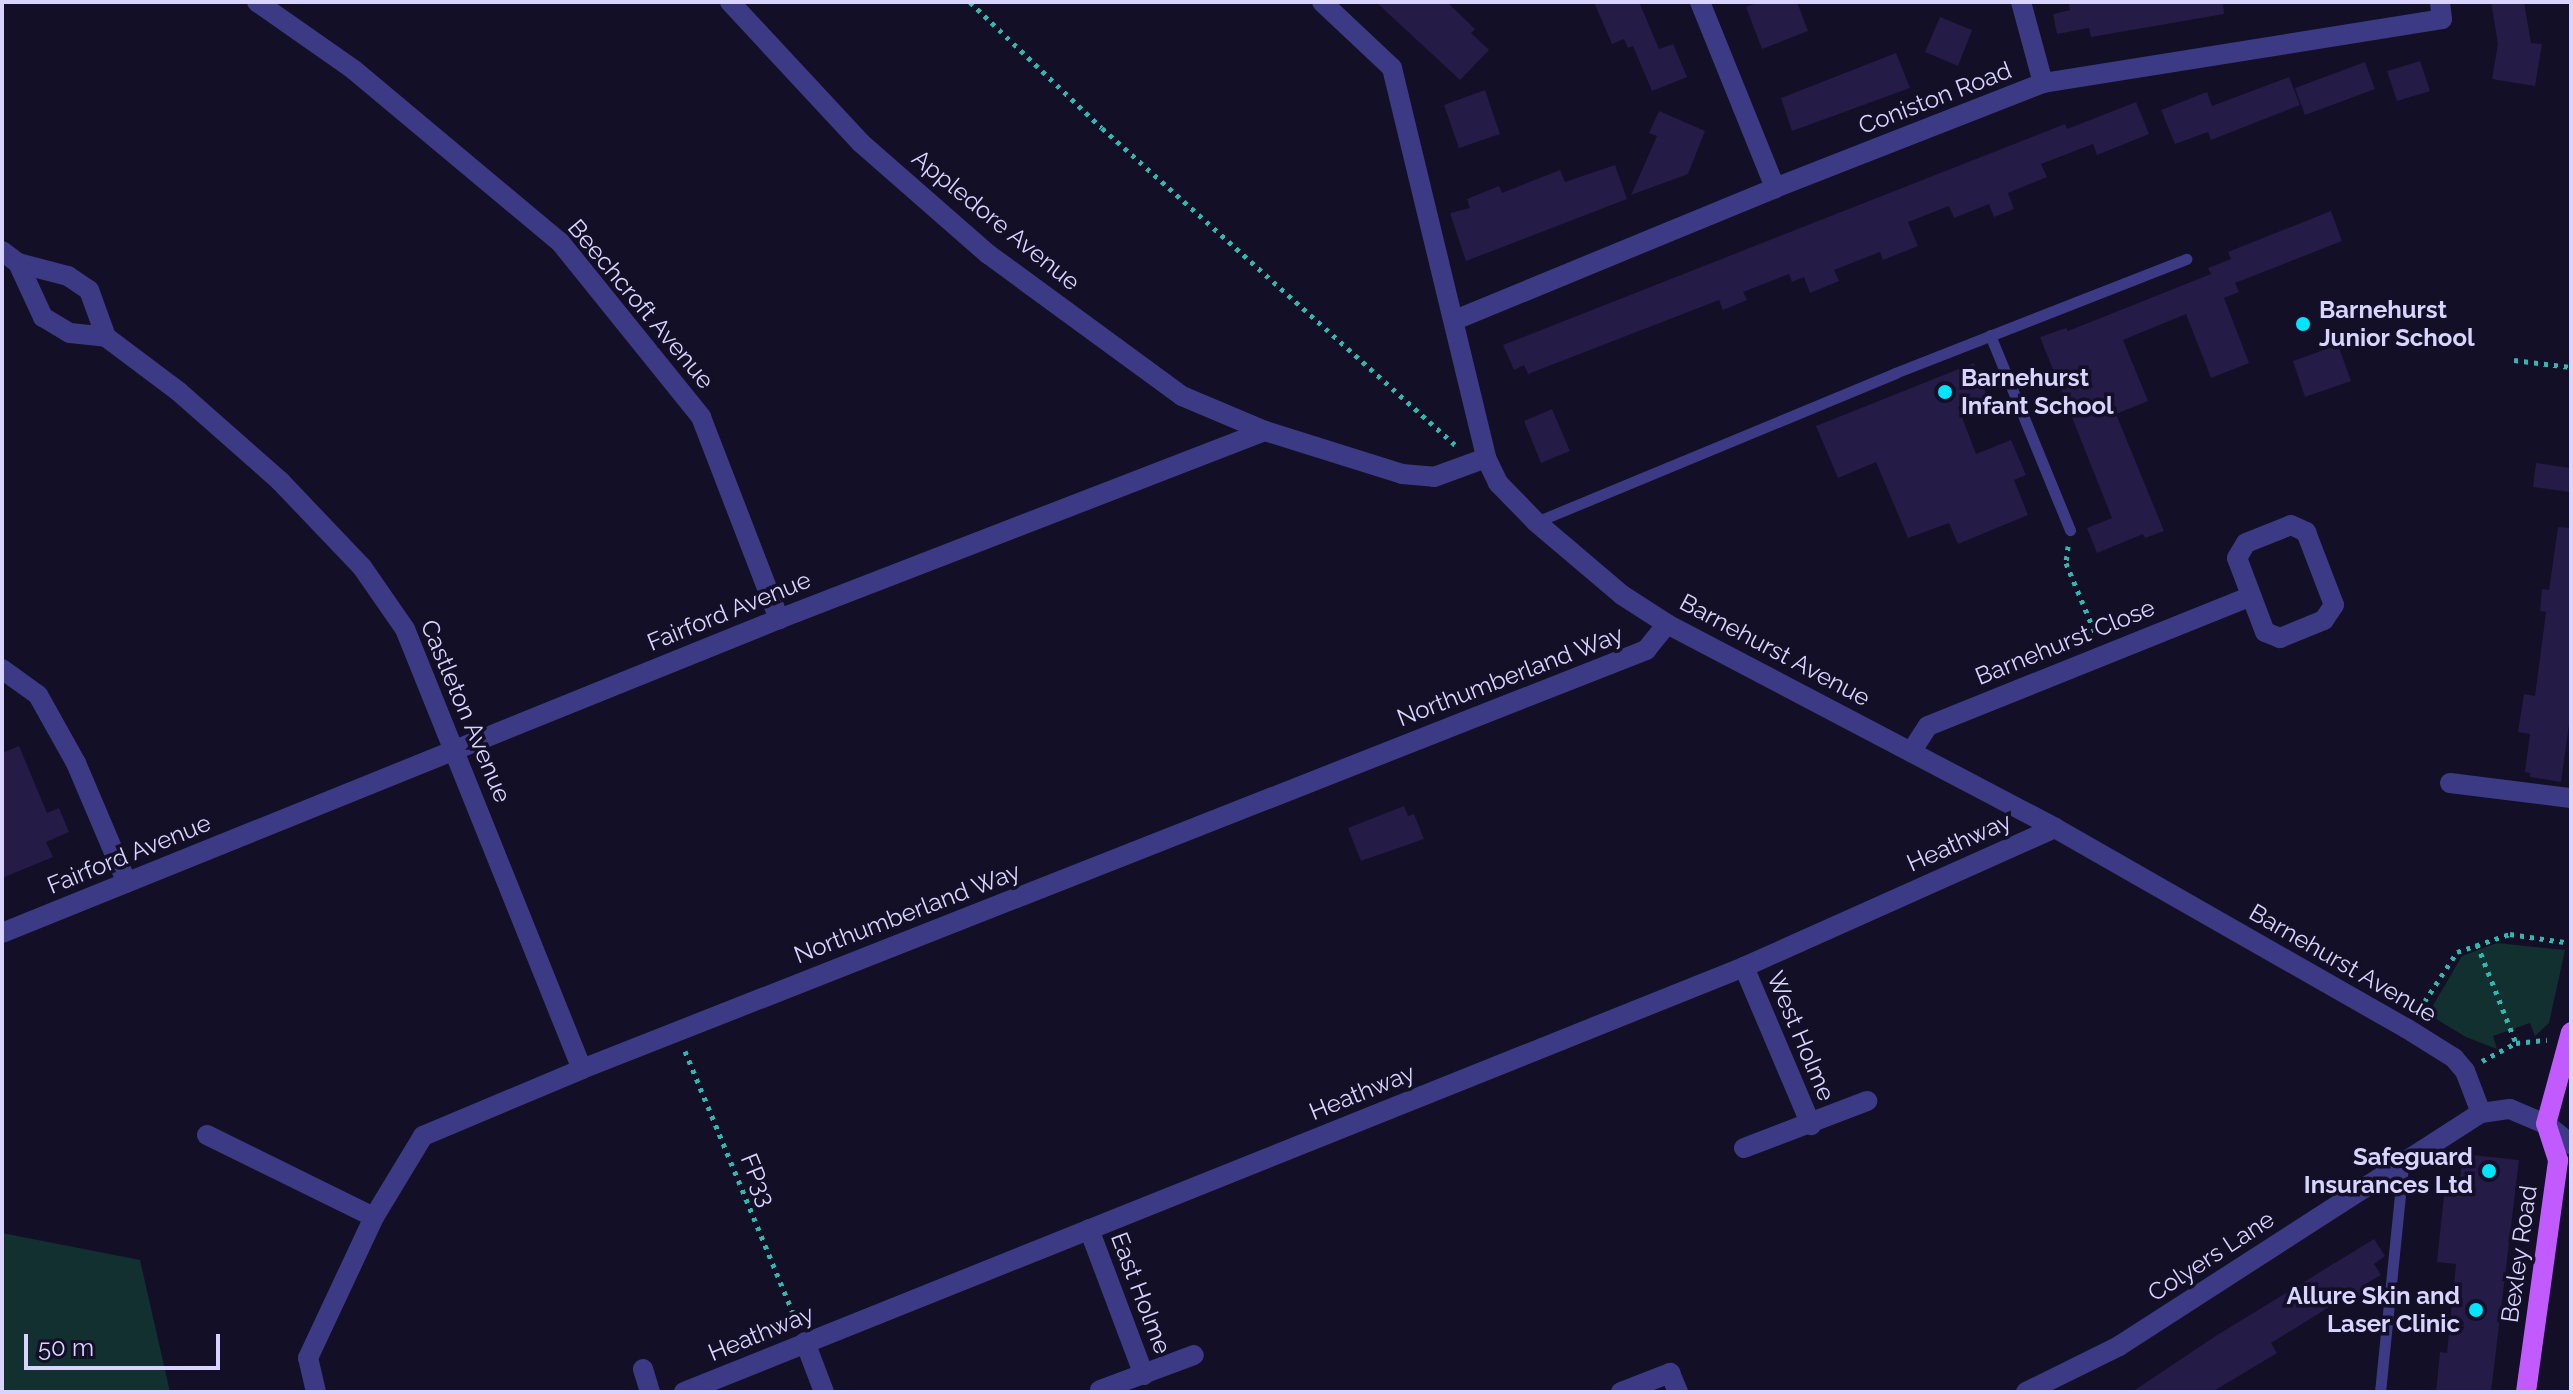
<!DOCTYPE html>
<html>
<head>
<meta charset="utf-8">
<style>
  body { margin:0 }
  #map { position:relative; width:2573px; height:1394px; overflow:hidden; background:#130f26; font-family:Raleway,sans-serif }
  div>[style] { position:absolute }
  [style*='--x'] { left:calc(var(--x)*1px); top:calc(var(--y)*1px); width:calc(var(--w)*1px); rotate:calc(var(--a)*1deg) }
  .green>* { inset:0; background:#12302f }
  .building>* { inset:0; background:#241b47 }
  .path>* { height:5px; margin-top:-2.5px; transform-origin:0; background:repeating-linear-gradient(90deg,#2fb8b0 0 4px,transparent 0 10px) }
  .service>* { height:11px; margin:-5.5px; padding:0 5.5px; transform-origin:5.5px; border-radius:5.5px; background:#3d3a85 }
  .minor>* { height:20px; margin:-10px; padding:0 10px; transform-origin:10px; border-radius:10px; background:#3d3a85 }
  .tertiary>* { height:20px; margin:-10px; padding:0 10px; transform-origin:10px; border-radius:10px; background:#3d3a85 }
  .primary>* { height:20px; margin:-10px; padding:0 10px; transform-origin:10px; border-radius:10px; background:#c25bff }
  .dots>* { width:22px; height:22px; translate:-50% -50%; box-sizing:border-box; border:4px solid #130f26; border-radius:50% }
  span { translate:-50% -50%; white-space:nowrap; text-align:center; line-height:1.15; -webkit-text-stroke:7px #130f26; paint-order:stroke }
  .street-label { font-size:24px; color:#d9d4ff }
  .poi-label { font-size:24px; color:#d9d4ff; font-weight:700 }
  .left { translate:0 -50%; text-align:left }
  .right { translate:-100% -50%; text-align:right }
  .frame { position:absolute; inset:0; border:4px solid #d9d4ff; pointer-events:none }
  .scale { position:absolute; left:24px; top:1334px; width:196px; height:36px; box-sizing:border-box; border:4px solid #d9d4ff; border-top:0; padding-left:10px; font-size:24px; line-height:28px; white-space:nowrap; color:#d9d4ff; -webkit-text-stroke:6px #130f26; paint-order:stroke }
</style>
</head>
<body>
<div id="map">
  <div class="green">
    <i style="clip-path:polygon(2497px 943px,2565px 950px,2549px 1023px,2535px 1036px,2530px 1023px,2493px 1036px,2497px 1049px,2466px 1037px,2428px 1014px,2462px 956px)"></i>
    <i style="clip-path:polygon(2px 1233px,140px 1260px,170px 1392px,2px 1392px)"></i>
  </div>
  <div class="building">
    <i style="clip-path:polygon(1376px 2px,1447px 2px,1475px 29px,1471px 33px,1489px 50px,1460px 80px)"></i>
    <i style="clip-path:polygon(1594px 2px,1639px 2px,1659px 49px,1673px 44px,1687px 77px,1652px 91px,1633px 46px,1628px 48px,1624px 39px,1612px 44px)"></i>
    <i style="clip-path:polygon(1759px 2px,1797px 2px,1808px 31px,1762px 49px,1746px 7px)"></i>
    <i style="clip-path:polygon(2069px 2px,2223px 2px,2224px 14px,2091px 37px,2089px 28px,2057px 34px,2053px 14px,2070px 10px)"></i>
    <i style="clip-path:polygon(2491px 2px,2524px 2px,2531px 43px,2542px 44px,2535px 86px,2492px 79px,2498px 44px)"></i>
    <i style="clip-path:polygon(1940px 17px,1972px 30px,1958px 66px,1925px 52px)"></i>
    <i style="clip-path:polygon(1896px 53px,1910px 88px,1792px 131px,1781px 98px)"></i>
    <i style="clip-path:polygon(2420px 61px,2430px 91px,2397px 101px,2387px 71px)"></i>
    <i style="clip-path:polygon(2365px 62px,2375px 89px,2305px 115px,2295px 88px)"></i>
    <i style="clip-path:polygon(2289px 77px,2300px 105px,2211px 140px,2208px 132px,2175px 144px,2161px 110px,2207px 92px,2212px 106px)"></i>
    <i style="clip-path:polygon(1485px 90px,1500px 134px,1459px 148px,1444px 105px)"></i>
    <i style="clip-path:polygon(2136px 102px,2149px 134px,2097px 155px,2093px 144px,2041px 164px,2047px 177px,2008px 193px,2014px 209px,1994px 217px,1989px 204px,1954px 218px,1949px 206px,1908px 222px,1918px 246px,1883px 260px,1880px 252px,1834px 270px,1839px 281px,1810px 293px,1804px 277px,1792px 282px,1789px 274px,1743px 292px,1747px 300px,1723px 310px,1719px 300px,1528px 374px,1524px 365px,1514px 370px,1503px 345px,2065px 124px,2067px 129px)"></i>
    <i style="clip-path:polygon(1659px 111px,1705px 131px,1688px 174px,1631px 195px,1657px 136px,1649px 133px)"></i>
    <i style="clip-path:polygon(1615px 165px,1627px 199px,1466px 261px,1450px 213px,1470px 208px,1467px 199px,1499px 186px,1502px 193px,1560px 170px,1565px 182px)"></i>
    <i style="clip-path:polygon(2331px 211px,2342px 241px,2235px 283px,2239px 292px,2224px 298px,2249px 363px,2211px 378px,2186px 314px,2123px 340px,2148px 401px,2116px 414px,2164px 531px,2145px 538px,2143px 534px,2097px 553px,2087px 528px,2112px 518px,2040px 337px,2066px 328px,2068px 331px,2211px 274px,2208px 268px,2231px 259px,2228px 252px)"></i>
    <i style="clip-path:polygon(2338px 345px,2351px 381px,2305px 397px,2293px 361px)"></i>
    <i style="clip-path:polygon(1974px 363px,1987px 396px,1958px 407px,1976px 454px,2011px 440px,2026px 475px,2014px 480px,2028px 515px,1958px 544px,1949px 523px,1908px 538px,1876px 462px,1838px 478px,1816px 426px)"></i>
    <i style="clip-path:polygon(1552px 409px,1570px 451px,1541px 463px,1524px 421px)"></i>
    <i style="clip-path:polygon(2536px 463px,2571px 468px,2571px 492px,2533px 487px)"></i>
    <i style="clip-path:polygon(2558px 527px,2571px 528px,2571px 710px,2561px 782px,2530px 777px,2530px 773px,2525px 772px,2530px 734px,2518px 732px,2524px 694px,2535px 696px,2546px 612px,2540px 611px,2542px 589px,2549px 590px)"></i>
    <i style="clip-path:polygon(19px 746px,47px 813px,59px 808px,69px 832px,46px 842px,53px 857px,2px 878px,2px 753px)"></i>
    <i style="clip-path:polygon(1404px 806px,1408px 816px,1414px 814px,1424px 839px,1361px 861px,1348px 828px)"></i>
    <i style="clip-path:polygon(2463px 1154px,2519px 1160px,2491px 1392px,2436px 1392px,2440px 1352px,2447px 1353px,2456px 1264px,2437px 1262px,2445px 1186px,2459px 1187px)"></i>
    <i style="clip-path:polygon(2374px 1239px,2385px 1256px,2374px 1264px,2381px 1275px,2362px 1286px,2366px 1292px,2348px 1303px,2344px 1298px,2271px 1343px,2277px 1353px,2212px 1392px,2132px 1392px,2214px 1337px)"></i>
  </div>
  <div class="path">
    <i style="--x:970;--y:2;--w:182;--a:43.7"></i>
    <i style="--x:1102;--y:128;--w:476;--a:41.9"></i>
    <i style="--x:2514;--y:360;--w:57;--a:7"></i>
    <i style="--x:2068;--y:546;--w:17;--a:97"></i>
    <i style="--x:2066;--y:563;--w:78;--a:67.4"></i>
    <i style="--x:2477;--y:944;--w:106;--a:68.5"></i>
    <i style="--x:2419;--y:1010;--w:69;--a:-56.8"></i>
    <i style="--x:2457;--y:952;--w:56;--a:-18.8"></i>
    <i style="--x:2510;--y:934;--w:62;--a:8.4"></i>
    <i style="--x:685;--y:1051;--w:294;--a:67.6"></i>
    <i style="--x:2482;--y:1061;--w:38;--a:-28"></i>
    <i style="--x:2516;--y:1043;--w:31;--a:-6"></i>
  </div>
  <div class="service">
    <i style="--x:1990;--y:335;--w:211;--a:67.7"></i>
    <i style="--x:1536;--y:522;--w:389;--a:-22.5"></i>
    <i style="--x:1895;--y:373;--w:313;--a:-21.4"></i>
    <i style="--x:2380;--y:1392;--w:229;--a:-84.2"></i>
  </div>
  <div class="minor">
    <i style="--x:257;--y:2;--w:118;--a:35"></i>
    <i style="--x:354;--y:70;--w:268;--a:39.9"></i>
    <i style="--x:560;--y:242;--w:225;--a:51.1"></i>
    <i style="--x:701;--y:417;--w:217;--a:68.9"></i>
    <i style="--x:730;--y:2;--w:192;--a:47.1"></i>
    <i style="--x:861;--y:143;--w:169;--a:41.2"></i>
    <i style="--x:988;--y:254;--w:240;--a:36.2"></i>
    <i style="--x:1182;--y:396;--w:90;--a:22.9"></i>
    <i style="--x:1322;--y:2;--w:96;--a:43.3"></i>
    <i style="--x:1392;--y:68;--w:401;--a:76.4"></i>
    <i style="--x:1486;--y:458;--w:28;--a:64"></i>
    <i style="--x:1498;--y:483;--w:54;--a:45.7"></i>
    <i style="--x:1536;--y:522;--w:113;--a:40.3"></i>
    <i style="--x:1622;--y:595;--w:54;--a:32.8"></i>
    <i style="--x:1667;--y:624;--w:438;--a:27.7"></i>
    <i style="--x:2055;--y:828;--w:404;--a:29.7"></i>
    <i style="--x:2406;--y:1028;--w:57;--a:32"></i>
    <i style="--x:2454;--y:1058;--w:17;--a:50"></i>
    <i style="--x:2465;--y:1071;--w:45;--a:69.1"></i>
    <i style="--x:1700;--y:2;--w:201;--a:68"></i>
    <i style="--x:2021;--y:2;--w:84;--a:74.8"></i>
    <i style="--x:2;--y:251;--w:20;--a:37"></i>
    <i style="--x:18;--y:263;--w:52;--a:14.6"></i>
    <i style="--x:68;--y:276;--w:25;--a:34"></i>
    <i style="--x:89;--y:290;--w:50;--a:70.1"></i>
    <i style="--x:18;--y:263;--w:60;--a:65.2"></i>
    <i style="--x:43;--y:317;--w:31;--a:31"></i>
    <i style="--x:70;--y:333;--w:36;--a:6"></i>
    <i style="--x:106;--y:337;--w:90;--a:36.9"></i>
    <i style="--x:178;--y:391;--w:136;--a:41.4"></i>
    <i style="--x:280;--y:481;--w:119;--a:46.4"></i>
    <i style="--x:362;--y:567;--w:75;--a:55.3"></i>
    <i style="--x:405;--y:629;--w:474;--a:68.1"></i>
    <i style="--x:1455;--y:320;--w:346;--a:-22.4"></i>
    <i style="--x:1775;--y:188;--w:288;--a:-21.4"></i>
    <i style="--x:2043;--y:83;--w:404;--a:-9.1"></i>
    <i style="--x:2442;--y:19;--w:17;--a:-97"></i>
    <i style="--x:2291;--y:525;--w:17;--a:25"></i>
    <i style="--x:2306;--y:532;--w:78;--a:69"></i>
    <i style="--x:2334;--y:605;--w:18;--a:124"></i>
    <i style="--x:2324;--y:620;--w:48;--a:157.8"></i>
    <i style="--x:2280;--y:638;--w:16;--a:-158"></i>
    <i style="--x:2265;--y:632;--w:79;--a:-110.7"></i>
    <i style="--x:2237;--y:558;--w:17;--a:-59"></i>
    <i style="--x:2246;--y:543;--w:48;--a:-21.8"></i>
    <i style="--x:2;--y:669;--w:44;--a:35.8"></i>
    <i style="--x:38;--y:695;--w:78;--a:60.8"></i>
    <i style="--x:76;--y:763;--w:130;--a:67"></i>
    <i style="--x:1911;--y:752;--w:31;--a:-57"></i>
    <i style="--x:1928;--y:726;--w:348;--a:-21.9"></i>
    <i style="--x:2450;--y:783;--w:122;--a:7.1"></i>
    <i style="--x:2;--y:933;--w:838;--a:-22"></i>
    <i style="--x:779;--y:619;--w:521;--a:-21.15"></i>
    <i style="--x:1265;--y:431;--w:144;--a:17.4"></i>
    <i style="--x:1402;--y:474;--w:32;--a:5"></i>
    <i style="--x:1434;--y:477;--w:55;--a:-20.1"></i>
    <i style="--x:1744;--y:967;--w:172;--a:67"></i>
    <i style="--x:207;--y:1135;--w:186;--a:26.2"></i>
    <i style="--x:1744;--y:1148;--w:132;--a:-20.9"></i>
    <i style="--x:1089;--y:1229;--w:156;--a:69.4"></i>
    <i style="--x:805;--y:1342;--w:53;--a:69.2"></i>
    <i style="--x:643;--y:1369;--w:24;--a:73"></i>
    <i style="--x:1100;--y:1390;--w:100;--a:-20.4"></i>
    <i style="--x:316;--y:1392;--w:35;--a:-103"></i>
    <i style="--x:308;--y:1358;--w:156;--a:-64.9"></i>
    <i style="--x:374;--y:1217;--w:95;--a:-58.8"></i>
    <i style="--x:423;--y:1136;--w:173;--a:-22.8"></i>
    <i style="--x:582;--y:1069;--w:1144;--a:-21.49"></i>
    <i style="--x:1646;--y:650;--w:33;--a:-51"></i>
    <i style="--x:684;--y:1392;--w:1142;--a:-21.85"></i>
    <i style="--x:1744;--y:967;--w:341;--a:-24.1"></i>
    <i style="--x:1621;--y:1392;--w:53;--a:-21.2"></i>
    <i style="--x:1670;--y:1373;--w:21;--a:67"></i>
  </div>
  <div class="tertiary">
    <i style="--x:2026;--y:1392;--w:104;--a:-26.3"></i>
    <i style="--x:2119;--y:1346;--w:431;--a:-32.8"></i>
    <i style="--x:2481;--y:1113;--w:29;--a:-8"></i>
    <i style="--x:2510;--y:1109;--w:39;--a:23"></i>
    <i style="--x:2546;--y:1124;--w:32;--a:39"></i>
  </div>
  <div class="primary">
    <i style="--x:2526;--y:1392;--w:234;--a:-82.1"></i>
    <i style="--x:2558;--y:1160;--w:38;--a:-108"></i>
    <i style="--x:2546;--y:1124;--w:95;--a:-74.8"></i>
  </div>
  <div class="dots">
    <i style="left:2303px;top:324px;background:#00e5ff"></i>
    <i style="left:1945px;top:392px;background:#00e5ff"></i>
    <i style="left:2489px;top:1171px;background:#00e5ff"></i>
    <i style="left:2476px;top:1310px;background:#00e5ff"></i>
  </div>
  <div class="street-label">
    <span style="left:1935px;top:98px;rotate:-21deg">Coniston Road</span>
    <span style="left:996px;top:220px;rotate:39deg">Appledore Avenue</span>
    <span style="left:641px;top:304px;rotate:50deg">Beechcroft Avenue</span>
    <span style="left:729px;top:611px;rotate:-22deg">Fairford Avenue</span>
    <span style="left:2065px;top:642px;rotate:-22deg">Barnehurst Close</span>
    <span style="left:1775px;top:650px;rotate:28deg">Barnehurst Avenue</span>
    <span style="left:1510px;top:676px;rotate:-21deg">Northumberland Way</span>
    <span style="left:466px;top:711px;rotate:67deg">Castleton Avenue</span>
    <span style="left:1959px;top:842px;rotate:-24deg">Heathway</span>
    <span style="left:129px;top:854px;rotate:-22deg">Fairford Avenue</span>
    <span style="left:907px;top:913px;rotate:-21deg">Northumberland Way</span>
    <span style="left:2343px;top:963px;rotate:30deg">Barnehurst Avenue</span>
    <span style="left:1801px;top:1036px;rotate:67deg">West Holme</span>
    <span style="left:1362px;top:1092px;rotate:-22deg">Heathway</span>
    <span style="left:758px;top:1180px;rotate:68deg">FP33</span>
    <span style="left:2519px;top:1254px;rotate:-82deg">Bexley Road</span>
    <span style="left:2211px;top:1256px;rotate:-33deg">Colyers Lane</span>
    <span style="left:1141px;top:1293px;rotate:69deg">East Holme</span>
    <span style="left:761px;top:1333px;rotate:-22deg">Heathway</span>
  </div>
  <div class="poi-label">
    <span class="left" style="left:2319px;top:324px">Barnehurst<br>Junior School</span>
    <span class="left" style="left:1961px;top:392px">Barnehurst<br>Infant School</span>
    <span class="right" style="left:2473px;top:1171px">Safeguard<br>Insurances Ltd</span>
    <span class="right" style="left:2460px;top:1310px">Allure Skin and<br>Laser Clinic</span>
  </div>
  <div class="frame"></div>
  <div class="scale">50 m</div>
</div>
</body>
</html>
